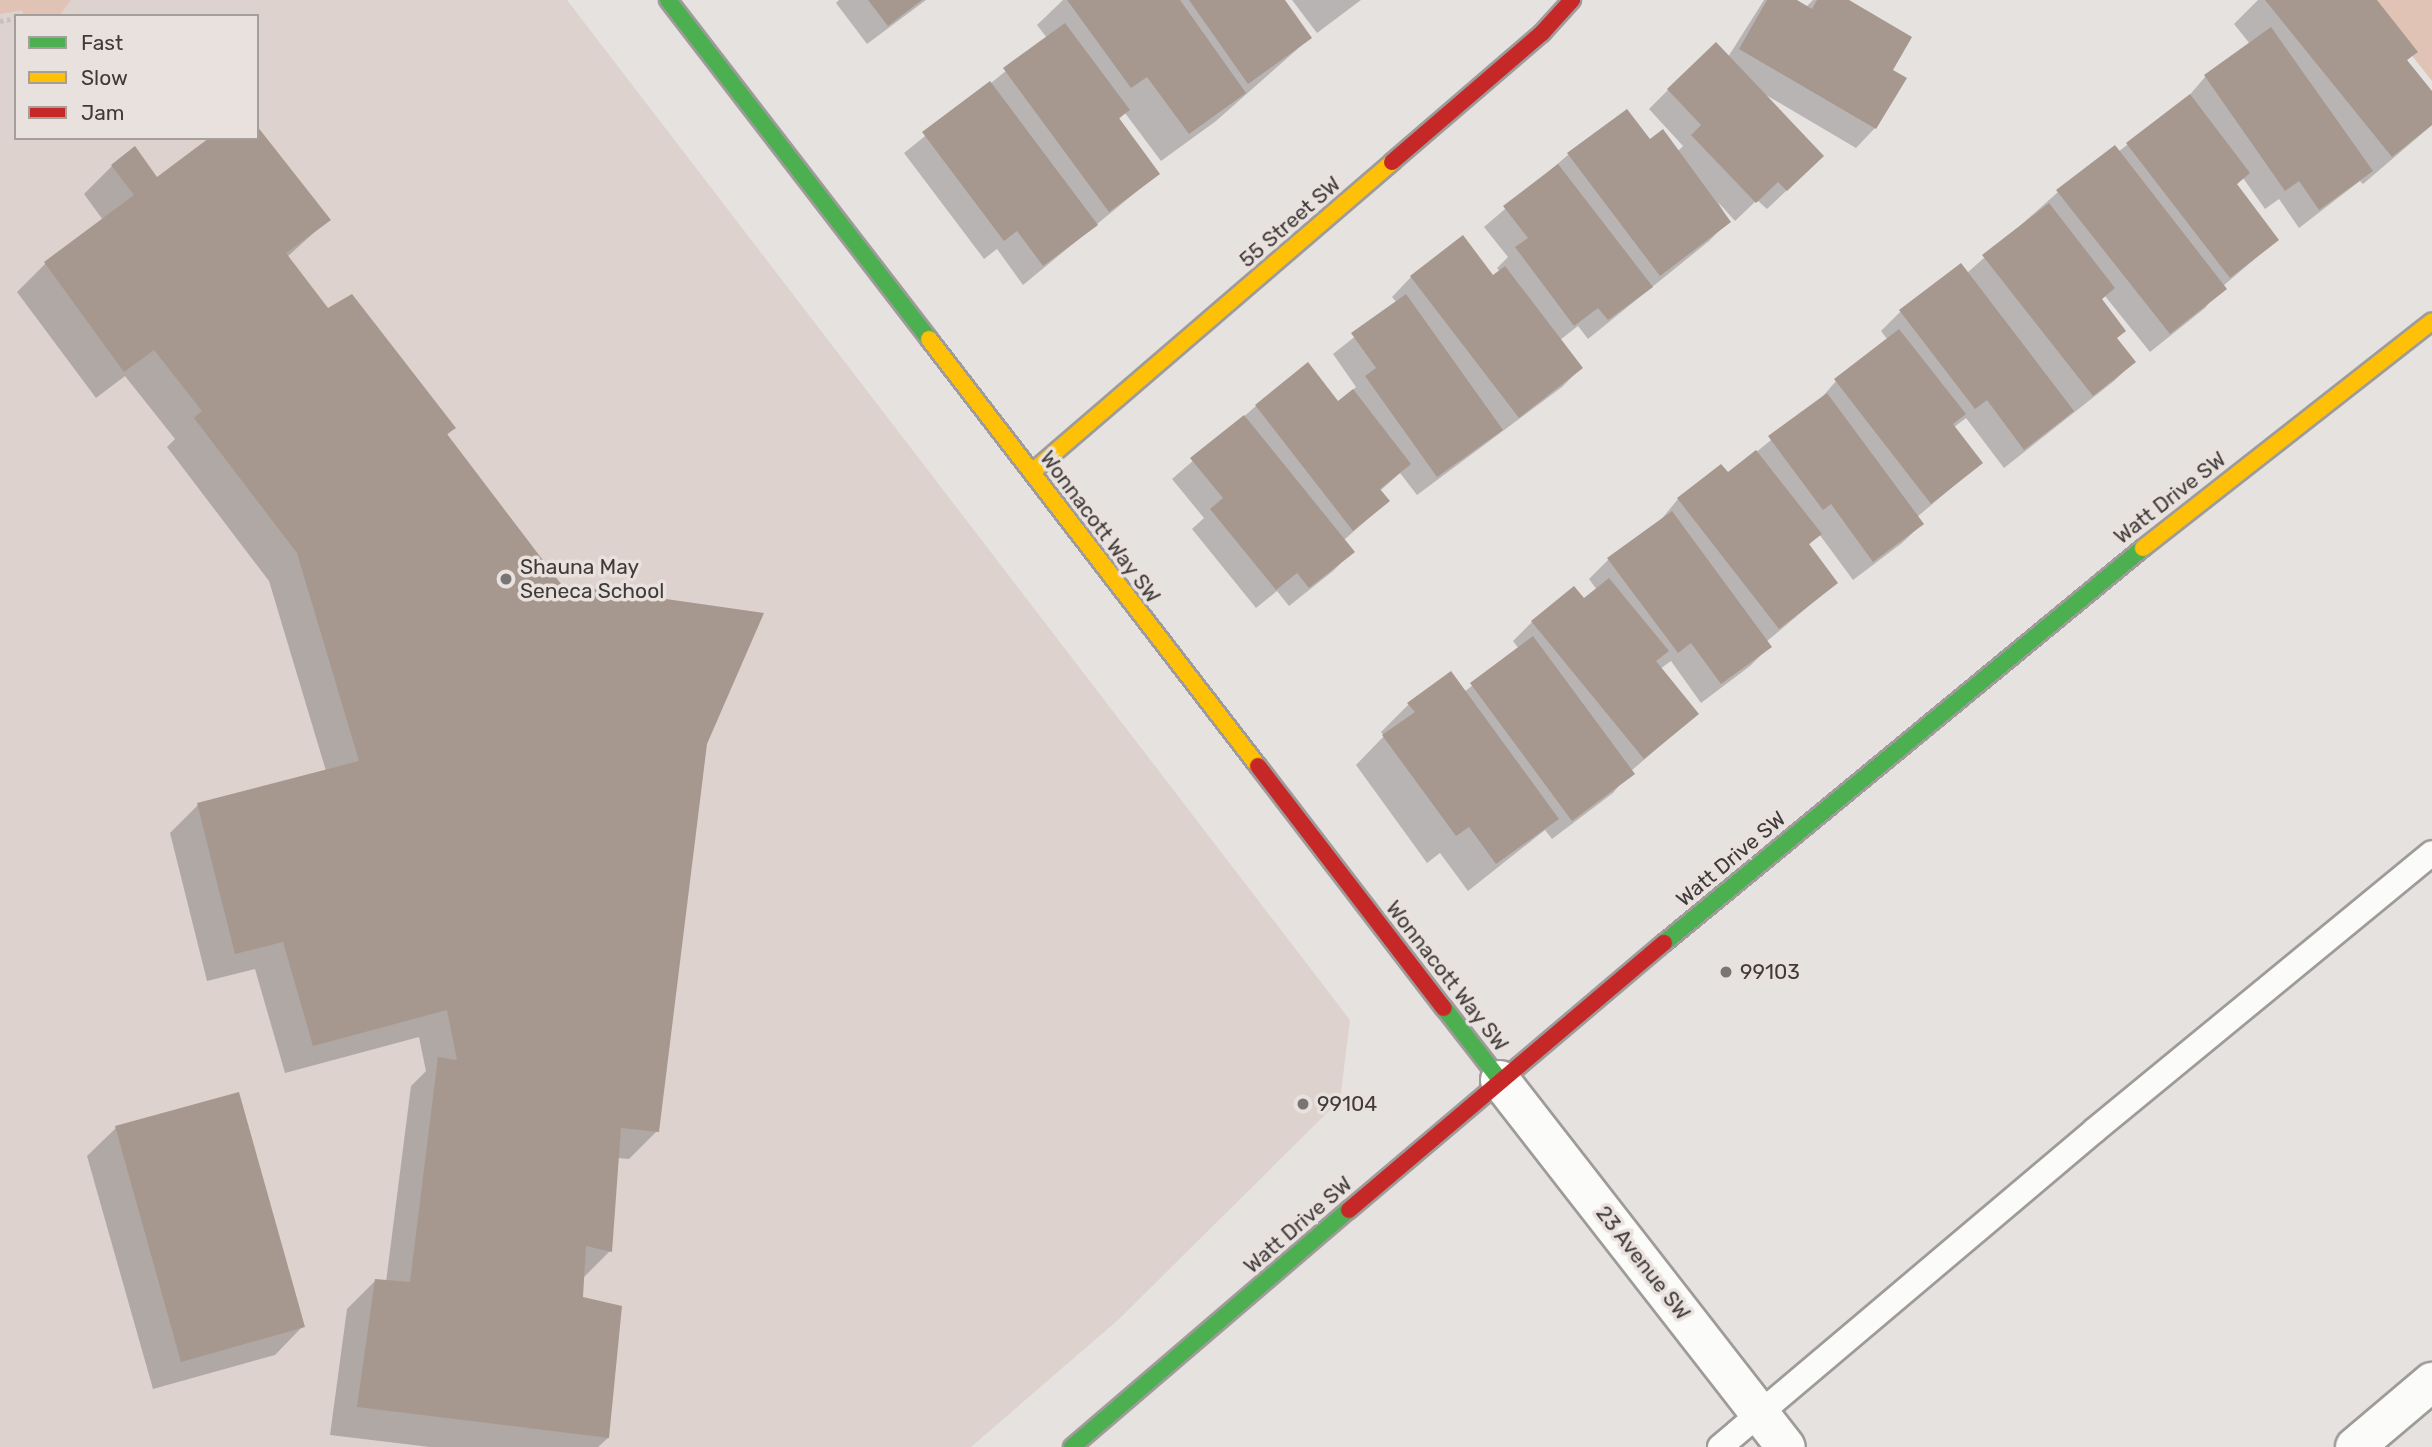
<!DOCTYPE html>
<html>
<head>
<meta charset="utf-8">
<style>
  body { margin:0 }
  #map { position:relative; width:2432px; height:1447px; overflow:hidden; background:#e6e2e0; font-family:Rubik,sans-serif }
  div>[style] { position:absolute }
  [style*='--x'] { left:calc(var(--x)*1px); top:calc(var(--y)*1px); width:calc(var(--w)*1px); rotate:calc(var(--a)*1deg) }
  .built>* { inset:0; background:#ddd2ce }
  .green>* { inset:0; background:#e0c3b4 }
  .shadow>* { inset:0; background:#0003 }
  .building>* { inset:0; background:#a7988f }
  .path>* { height:4.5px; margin-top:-2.25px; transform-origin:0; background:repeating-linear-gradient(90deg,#c3c2c1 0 3.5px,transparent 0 7px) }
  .roads { filter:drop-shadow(2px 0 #9e9b9a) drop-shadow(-2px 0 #9e9b9a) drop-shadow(0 2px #9e9b9a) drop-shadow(0 -2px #9e9b9a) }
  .lane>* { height:24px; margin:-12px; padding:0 12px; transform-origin:12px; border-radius:12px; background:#fbfbfa }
  .street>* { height:38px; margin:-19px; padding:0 19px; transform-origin:19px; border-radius:19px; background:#fbfbfa }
  .fast>* { height:16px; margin:-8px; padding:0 8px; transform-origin:8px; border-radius:8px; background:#4caf50 }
  .slow>* { height:16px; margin:-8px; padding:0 8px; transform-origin:8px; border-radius:8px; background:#ffc107 }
  .jam>* { height:16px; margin:-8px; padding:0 8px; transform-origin:8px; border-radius:8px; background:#c62828 }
  .dots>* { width:19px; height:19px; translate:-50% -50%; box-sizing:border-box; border:4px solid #e9e1dd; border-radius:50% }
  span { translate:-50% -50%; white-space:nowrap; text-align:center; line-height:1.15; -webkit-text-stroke:7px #e9e1dd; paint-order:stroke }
  .street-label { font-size:21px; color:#3f3b3a }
  .poi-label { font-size:21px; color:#3f3b3a }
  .left { translate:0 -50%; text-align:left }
  .legend { position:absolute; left:14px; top:14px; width:245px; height:126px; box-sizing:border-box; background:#e9e1dd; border:2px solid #a59f9c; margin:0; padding:9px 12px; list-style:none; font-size:21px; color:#3f3b3a }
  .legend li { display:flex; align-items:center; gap:14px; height:35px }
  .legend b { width:35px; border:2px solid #a59f9c }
</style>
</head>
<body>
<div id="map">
  <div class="built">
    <i style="clip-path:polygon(evenodd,0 0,567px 0,1350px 1020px,1340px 1100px,1118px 1320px,971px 1447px,0 1447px,0 0,16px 16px,257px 16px,257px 138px,16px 138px,16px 16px)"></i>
  </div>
  <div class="green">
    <i style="clip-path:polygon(0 0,71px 0,59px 16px,24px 16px,22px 10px,0 14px)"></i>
    <i style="clip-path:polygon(2368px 0,2432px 0,2432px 81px)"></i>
  </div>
  <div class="shadow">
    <i style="clip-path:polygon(839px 0,926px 0,867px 44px,836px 3px)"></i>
    <i style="clip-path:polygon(1063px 0,1283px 0,1310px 38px,1216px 121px,1161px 161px,1125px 113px,1118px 120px,1158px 174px,1023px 285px,997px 249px,984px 259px,904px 153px,1047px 38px,1037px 25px)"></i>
    <i style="clip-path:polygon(1292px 0,1361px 0,1317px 33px)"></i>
    <i style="clip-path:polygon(1764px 0,1794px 0,1806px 7px,1813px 0,1846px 0,1891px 71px,1875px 128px,1856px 148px,1766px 95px,1803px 175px,1767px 209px,1757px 200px,1735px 221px,1718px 202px,1729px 221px,1709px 241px,1588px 339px,1578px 326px,1560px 340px,1581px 368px,1562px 387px,1417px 495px,1400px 473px,1380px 491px,1388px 501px,1344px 540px,1353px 551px,1333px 571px,1289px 606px,1277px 591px,1256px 608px,1192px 529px,1204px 518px,1172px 479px,1256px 406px,1338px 403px,1345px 397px,1356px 387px,1333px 354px,1397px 303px,1392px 297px,1411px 277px,1493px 277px,1500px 272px,1497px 268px,1508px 257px,1484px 227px,1569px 154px,1650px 141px,1677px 152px,1683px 146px,1649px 109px,1668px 90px,1728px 57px)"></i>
    <i style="clip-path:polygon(2258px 0,2374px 0,2416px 52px,2406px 61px,2432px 94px,2432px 125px,2363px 184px,2360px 181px,2299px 228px,2279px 199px,2265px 209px,2243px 178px,2236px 185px,2277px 240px,2223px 286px,2205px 308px,2150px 352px,2105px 296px,2101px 300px,2116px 339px,2134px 362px,2114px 381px,2004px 468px,1966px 418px,1953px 428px,1981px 463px,1917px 517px,1922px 524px,1902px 543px,1853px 580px,1819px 534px,1808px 546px,1836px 583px,1766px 642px,1769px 647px,1750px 666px,1701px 703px,1671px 661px,1660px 669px,1697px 714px,1631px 771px,1613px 793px,1552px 839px,1545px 830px,1468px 891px,1440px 853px,1427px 863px,1356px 765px,1384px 736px,1381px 732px,1409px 704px,1464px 692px,1519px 649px,1513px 641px,1532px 622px,1584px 600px,1597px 590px,1589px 579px,1608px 560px,1660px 521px,1678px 499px,1721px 466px,1728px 475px,1818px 402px,1836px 381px,1888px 340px,1881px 331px,1900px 312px,1967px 273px,2058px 192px,2118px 152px,2187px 98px,2205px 77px,2250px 44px,2234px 24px)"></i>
    <i style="clip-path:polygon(112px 166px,328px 220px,287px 257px,328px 311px,454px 428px,446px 436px,560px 586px,705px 743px,657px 1131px,629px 1159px,617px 1158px,610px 1251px,582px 1279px,581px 1298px,608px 1438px,598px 1447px,430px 1447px,330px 1435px,347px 1309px,375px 1281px,386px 1282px,411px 1086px,426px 1071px,419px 1037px,285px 1073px,255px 969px,207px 981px,170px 833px,198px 805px,326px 771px,269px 581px,167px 447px,175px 439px,125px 376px,96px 398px,17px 292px,45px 264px,103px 220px,84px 194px)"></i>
    <i style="clip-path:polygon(238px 1094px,303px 1326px,275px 1355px,153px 1389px,87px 1156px,116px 1128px)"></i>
  </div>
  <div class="building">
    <i style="clip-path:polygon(868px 0,922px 0,888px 26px)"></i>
    <i style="clip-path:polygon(1067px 0,1180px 0,1246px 93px,1189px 134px,1147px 77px,1131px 88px)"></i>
    <i style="clip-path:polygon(1189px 0,1285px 0,1312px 38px,1248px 84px)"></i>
    <i style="clip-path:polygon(1767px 0,1797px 0,1812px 9px,1817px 0,1849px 0,1912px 37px,1893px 70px,1907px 78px,1876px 129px,1739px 49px)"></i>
    <i style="clip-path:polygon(2265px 0,2377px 0,2418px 52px,2407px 60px,2432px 91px,2432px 125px,2392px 157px)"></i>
    <i style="clip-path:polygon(1065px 23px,1130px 110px,1119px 118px,1160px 174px,1109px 212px,1003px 68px)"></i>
    <i style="clip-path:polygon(2271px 27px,2373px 171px,2319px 210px,2299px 181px,2285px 191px,2204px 75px)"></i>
    <i style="clip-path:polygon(1716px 42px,1824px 156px,1787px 191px,1778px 182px,1756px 203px,1691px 135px,1701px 125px,1667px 89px)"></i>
    <i style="clip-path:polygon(990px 81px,1098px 225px,1043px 266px,1017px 231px,1004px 241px,922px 132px)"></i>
    <i style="clip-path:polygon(2190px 94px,2250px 173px,2237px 184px,2279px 240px,2230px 278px,2126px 143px)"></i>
    <i style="clip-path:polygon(1627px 109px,1650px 139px,1663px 129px,1731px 222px,1660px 276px,1567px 153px)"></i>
    <i style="clip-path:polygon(257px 126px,331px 220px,286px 253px,328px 308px,352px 294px,456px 428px,447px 434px,561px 584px,764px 613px,707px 744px,659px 1132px,621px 1128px,612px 1252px,586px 1246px,583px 1297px,622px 1306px,609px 1438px,357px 1407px,375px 1279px,410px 1282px,438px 1057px,457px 1060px,447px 1010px,313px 1046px,283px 942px,235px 954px,197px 803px,359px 761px,297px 553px,194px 418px,202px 411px,154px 350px,124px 372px,44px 262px,134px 195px,111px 165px,135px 146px,157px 177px,209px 138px,257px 138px)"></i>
    <i style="clip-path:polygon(2115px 145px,2227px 289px,2170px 334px,2056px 190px)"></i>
    <i style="clip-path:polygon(1558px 164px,1653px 287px,1608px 320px,1598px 308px,1574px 326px,1515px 247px,1528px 238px,1503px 206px)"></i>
    <i style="clip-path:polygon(2049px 203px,2115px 288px,2102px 299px,2126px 331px,2117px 338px,2136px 362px,2093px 396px,1982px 255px)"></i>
    <i style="clip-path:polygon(1463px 235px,1493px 275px,1505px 266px,1583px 368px,1519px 418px,1410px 276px)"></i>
    <i style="clip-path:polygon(1961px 263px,2074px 411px,2024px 450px,1987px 400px,1975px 409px,1899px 310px)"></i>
    <i style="clip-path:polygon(1406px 294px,1503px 430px,1437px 477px,1365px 376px,1376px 368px,1351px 333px)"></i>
    <i style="clip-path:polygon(1899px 329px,1966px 414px,1953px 424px,1983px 463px,1931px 504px,1834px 379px)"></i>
    <i style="clip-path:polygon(1308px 362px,1338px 401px,1353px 389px,1411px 464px,1380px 489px,1390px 501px,1353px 531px,1255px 405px)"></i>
    <i style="clip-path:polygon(1827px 393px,1924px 524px,1873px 562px,1831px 504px,1823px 510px,1768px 436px)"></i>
    <i style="clip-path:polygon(1244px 415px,1355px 552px,1309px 588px,1297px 573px,1276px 590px,1210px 509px,1223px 498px,1190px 458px)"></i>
    <i style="clip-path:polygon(1756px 450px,1822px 534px,1809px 544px,1838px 583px,1779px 629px,1677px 498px,1721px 464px,1728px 472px)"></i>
    <i style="clip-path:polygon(1672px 511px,1772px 647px,1721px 684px,1691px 643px,1678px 653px,1607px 558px)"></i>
    <i style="clip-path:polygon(1609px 578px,1669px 651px,1656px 661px,1699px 714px,1644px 759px,1531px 621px,1574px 586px,1584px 598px)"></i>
    <i style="clip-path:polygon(1533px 636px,1635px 774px,1572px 821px,1470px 683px)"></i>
    <i style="clip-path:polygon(1451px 671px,1559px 819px,1496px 864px,1469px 827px,1456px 836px,1382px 735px,1415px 712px,1407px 703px)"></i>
    <i style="clip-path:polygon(239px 1092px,305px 1327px,181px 1362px,115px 1126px)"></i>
  </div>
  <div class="path">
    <i style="--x:0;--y:21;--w:15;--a:-11"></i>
  </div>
  <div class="roads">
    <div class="lane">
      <i style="--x:1720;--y:1447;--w:491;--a:-40.2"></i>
      <i style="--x:2095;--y:1130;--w:436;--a:-39.4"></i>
    </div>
    <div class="street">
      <i style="--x:1500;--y:1080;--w:465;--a:52.1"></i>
      <i style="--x:2355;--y:1447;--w:101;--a:-40.2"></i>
    </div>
    <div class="fast">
      <i style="--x:668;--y:0;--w:428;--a:52.4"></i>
      <i style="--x:1664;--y:943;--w:621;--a:-39.51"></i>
      <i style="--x:1444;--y:1008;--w:91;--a:52.1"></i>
      <i style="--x:1072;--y:1447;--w:365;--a:-40.6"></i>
    </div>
    <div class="slow">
      <i style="--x:929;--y:339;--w:539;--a:52.39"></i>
      <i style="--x:1032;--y:472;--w:475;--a:-40.7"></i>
      <i style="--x:2143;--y:548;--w:367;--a:-38.1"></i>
    </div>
    <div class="jam">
      <i style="--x:1392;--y:162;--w:198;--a:-40.7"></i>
      <i style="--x:1542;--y:33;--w:45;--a:-47.7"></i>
      <i style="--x:1258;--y:766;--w:305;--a:52.5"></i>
      <i style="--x:1349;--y:1210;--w:413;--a:-40.3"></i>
    </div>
  </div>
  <div class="dots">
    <i style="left:506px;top:579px;background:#797574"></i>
    <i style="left:1726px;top:972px;background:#797574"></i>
    <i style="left:1303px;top:1104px;background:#797574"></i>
  </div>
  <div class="street-label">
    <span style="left:1290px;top:222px;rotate:-41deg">55 Street SW</span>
    <span style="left:2170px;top:498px;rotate:-38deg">Watt Drive SW</span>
    <span style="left:1100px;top:527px;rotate:53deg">Wonnacott Way SW</span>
    <span style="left:1731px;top:859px;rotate:-40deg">Watt Drive SW</span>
    <span style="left:1447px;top:976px;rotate:52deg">Wonnacott Way SW</span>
    <span style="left:1298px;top:1225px;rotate:-41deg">Watt Drive SW</span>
    <span style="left:1643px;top:1263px;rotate:52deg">23 Avenue SW</span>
  </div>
  <div class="poi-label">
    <span class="left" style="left:520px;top:579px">Shauna May<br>Seneca School</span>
    <span class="left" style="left:1740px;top:972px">99103</span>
    <span class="left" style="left:1317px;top:1104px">99104</span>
  </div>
  <ul class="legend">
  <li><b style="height:9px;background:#4caf50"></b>Fast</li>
  <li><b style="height:9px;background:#ffc107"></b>Slow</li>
  <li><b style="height:9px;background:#c62828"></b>Jam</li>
  </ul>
</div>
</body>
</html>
